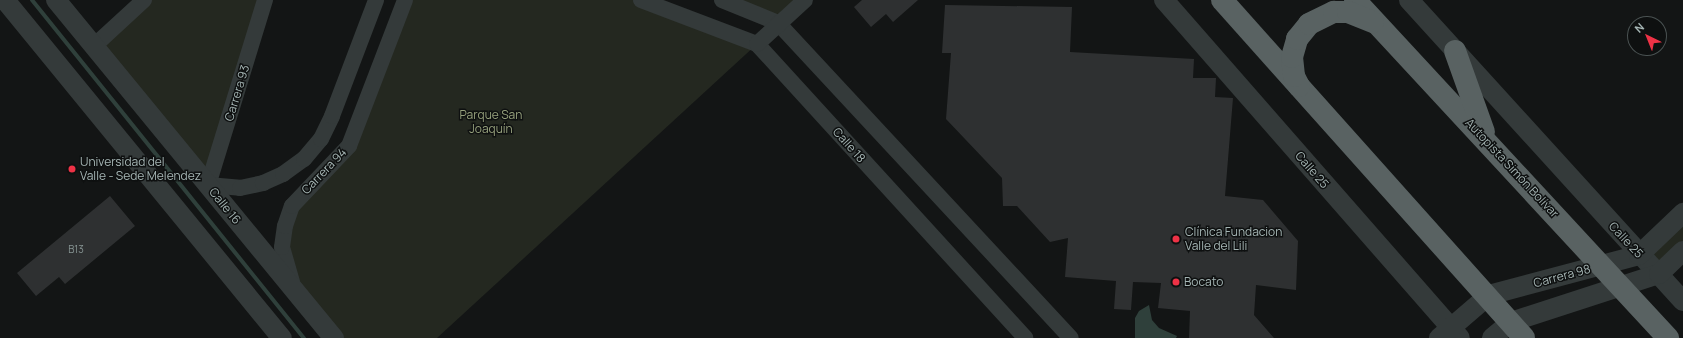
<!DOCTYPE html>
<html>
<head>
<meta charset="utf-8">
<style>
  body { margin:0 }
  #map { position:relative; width:1683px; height:338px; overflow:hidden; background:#131515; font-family:Manrope,sans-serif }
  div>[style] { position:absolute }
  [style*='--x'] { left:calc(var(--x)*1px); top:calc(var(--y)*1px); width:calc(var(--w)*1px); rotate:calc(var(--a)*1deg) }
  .green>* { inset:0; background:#242820 }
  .water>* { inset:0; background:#2f403b }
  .stream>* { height:4px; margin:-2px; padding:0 2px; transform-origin:2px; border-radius:2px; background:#2f403b }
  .building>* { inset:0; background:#2e3031 }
  .minor>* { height:16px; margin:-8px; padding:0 8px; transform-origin:8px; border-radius:8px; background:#343a3a }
  .tertiary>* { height:20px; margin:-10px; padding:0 10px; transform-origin:10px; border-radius:10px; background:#343a3a }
  .trunk>* { height:22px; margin:-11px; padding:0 11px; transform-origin:11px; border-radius:11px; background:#596262 }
  .dots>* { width:11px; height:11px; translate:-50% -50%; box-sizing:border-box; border:2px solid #0e1010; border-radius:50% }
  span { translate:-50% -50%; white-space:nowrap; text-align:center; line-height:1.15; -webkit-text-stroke:3px #0e1010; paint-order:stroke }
  .number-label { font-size:10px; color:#879493 }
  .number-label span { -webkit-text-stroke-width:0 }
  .street-label { font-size:12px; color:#a5b5b4 }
  .park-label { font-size:12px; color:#96a07c }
  .poi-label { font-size:12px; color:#a5b5b4 }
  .left { translate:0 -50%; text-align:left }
  .north { position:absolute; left:1627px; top:16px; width:40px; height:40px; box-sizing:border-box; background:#0e1010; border:1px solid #4a5252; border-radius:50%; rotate:317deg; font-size:11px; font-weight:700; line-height:16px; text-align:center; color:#a5b5b4 }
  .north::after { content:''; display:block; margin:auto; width:14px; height:18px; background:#ee3246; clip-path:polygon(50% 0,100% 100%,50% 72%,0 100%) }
</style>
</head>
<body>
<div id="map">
  <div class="green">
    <i style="clip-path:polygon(144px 0,265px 0,208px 185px,94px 46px)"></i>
    <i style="clip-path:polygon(405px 0,641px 0,757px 44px,437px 338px,334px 338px,300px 298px,282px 247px,306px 189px,338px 160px)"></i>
    <i style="clip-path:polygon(722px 0,805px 0,778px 23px)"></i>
    <i style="clip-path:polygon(1683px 213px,1683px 251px,1659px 274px,1639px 255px)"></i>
  </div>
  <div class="water">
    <i style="clip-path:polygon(1149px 305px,1152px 320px,1159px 328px,1177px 336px,1176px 338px,1135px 338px,1135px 318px,1139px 311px)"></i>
  </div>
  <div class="stream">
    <i style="--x:32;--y:0;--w:434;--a:51.2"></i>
  </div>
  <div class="building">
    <i style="clip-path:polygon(862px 0,918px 0,893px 22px,886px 14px,871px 27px,854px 7px)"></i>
    <i style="clip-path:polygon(945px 5px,1072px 7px,1070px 52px,1194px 59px,1193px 78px,1216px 78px,1215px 97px,1233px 98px,1225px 196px,1263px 200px,1298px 241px,1296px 290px,1256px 285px,1254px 315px,1274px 338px,1189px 338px,1190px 311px,1158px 308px,1161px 283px,1133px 282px,1131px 310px,1114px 309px,1116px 281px,1065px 277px,1068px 238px,1050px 242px,1017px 206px,1003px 206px,1002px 178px,946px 119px,951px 53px,942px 53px)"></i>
    <i style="clip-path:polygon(110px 196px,135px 226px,65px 284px,59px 277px,36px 296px,17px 273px)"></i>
  </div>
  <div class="minor">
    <i style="--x:265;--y:0;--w:194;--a:107.1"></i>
    <i style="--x:208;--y:185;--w:32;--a:5"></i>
    <i style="--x:240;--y:188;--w:24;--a:-12"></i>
    <i style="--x:263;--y:183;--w:22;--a:-24"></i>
    <i style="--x:283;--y:174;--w:26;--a:-36"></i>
    <i style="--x:304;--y:159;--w:26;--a:-50"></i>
    <i style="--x:321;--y:139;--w:25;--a:-64"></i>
    <i style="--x:332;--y:116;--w:124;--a:-69.2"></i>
    <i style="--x:641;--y:0;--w:124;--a:20.8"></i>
    <i style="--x:757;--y:44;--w:398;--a:47.6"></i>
    <i style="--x:722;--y:0;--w:61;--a:22.3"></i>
    <i style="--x:778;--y:23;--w:430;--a:47.1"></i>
    <i style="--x:757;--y:44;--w:65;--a:-42.5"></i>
    <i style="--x:94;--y:46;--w:68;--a:-42.6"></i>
    <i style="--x:292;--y:282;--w:36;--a:-106"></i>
    <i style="--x:282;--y:247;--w:21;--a:-82"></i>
    <i style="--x:285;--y:226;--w:21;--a:-71"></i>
    <i style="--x:292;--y:206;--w:83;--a:-46.5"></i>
    <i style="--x:349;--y:146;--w:156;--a:-69"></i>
  </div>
  <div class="tertiary">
    <i style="--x:5;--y:0;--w:437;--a:50.7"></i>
    <i style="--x:56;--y:0;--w:438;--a:50.6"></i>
    <i style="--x:1164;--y:0;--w:449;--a:48.8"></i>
    <i style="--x:1409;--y:0;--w:407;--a:47.7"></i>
    <i style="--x:1439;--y:338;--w:66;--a:-40.7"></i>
    <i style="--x:1489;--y:295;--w:155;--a:-14.9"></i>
    <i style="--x:1639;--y:255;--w:61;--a:-43.7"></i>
    <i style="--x:1492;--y:338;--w:25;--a:-40"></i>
    <i style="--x:1511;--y:322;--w:156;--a:-18"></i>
    <i style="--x:1659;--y:274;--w:33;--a:-44"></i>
  </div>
  <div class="trunk">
    <i style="--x:1222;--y:0;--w:453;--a:48.2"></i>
    <i style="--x:1355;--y:0;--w:461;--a:47.2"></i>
    <i style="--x:1455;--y:51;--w:86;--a:70.3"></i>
    <i style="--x:1299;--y:86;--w:11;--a:-117"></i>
    <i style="--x:1294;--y:76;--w:19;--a:-96"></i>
    <i style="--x:1292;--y:57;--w:19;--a:-74"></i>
    <i style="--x:1297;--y:39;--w:19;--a:-51"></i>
    <i style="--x:1309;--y:24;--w:28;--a:-26"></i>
    <i style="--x:1334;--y:12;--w:14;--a:0"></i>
    <i style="--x:1348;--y:12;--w:27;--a:22"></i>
  </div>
  <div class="dots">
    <i style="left:72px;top:169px;background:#ee3246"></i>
    <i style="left:1176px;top:239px;background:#ee3246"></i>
    <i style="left:1176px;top:282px;background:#ee3246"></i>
  </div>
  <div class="number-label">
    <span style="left:76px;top:250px">B13</span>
  </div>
  <div class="street-label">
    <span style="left:237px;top:93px;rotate:-73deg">Carrera 93</span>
    <span style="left:849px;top:145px;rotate:48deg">Calle 18</span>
    <span style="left:1512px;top:168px;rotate:47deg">Autopista Simón Bolívar</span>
    <span style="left:1312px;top:170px;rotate:49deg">Calle 25</span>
    <span style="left:324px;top:171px;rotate:-46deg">Carrera 94</span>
    <span style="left:225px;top:206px;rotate:51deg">Calle 16</span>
    <span style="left:1626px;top:240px;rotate:47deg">Calle 25</span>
    <span style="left:1562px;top:276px;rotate:-15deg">Carrera 98</span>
  </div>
  <div class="park-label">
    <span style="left:491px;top:122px">Parque San<br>Joaquín</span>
  </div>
  <div class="poi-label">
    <span class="left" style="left:80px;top:169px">Universidad del<br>Valle - Sede Melendez</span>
    <span class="left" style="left:1185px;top:239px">Clínica Fundacion<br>Valle del Lili</span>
    <span class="left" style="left:1184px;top:282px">Bocato</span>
  </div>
  <div class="north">N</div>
</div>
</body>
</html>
